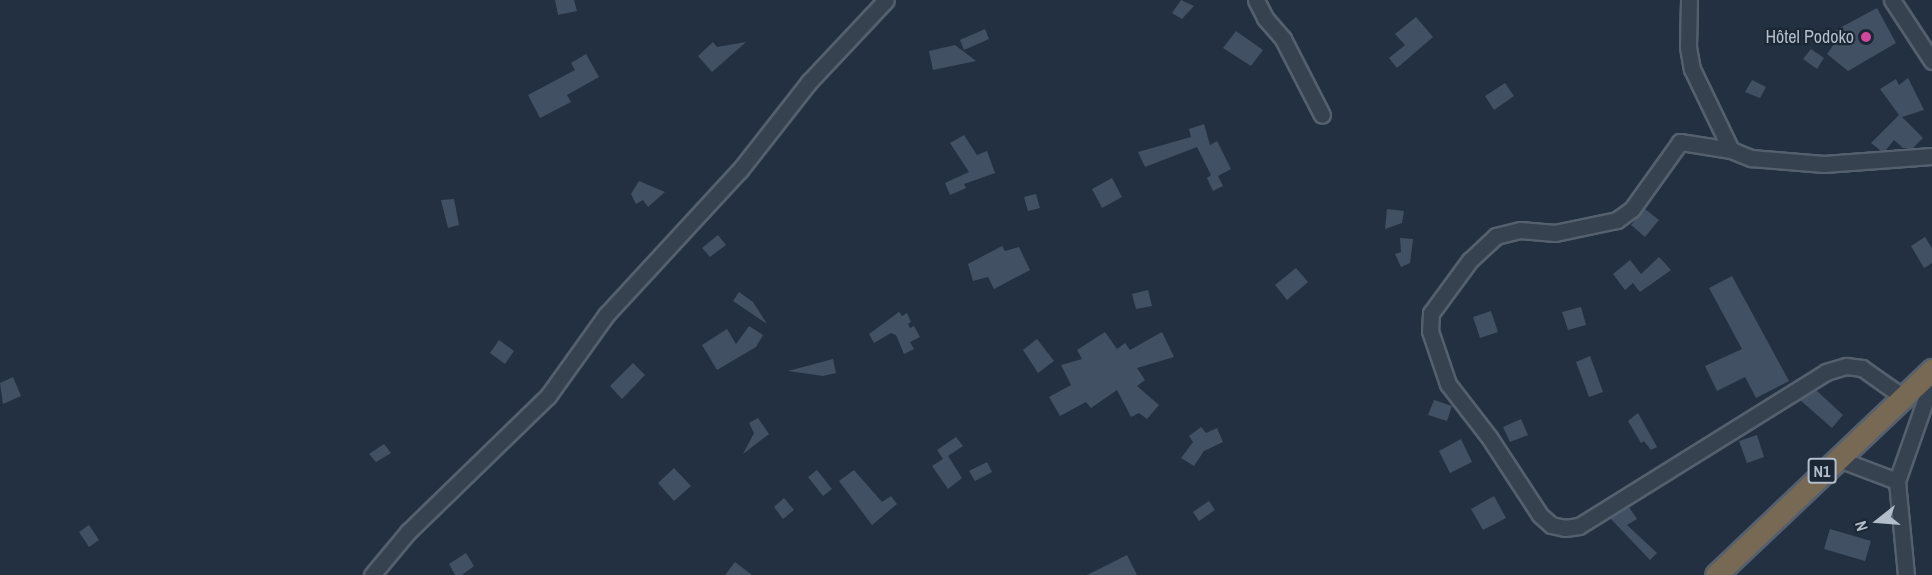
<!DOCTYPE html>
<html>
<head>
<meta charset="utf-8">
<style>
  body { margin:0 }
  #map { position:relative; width:1932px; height:575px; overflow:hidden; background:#233041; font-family:"Archivo Narrow",sans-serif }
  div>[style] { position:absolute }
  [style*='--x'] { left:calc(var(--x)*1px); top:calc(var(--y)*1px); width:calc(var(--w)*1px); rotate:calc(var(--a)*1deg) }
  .building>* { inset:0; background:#415063 }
  .roads { filter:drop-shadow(2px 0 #55606e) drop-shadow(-2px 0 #55606e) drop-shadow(0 2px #55606e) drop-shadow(0 -2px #55606e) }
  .minor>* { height:15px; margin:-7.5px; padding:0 7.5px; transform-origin:7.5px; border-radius:7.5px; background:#374251 }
  .highway>* { height:21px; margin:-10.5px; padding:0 10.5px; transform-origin:10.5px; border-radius:10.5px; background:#776953 }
  .dots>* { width:16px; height:16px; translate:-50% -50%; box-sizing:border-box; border:3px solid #1c2736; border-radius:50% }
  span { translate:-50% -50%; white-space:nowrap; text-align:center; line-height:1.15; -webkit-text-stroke:4.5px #1c2736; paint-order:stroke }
  .shield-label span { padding:2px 4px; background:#1c2736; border:2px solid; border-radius:4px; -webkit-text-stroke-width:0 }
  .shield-label { font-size:16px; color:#b3bdcb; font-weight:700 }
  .poi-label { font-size:18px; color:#b3bdcb }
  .right { translate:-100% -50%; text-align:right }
  .north { position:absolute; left:1848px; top:491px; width:60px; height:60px; -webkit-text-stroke:4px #1c2736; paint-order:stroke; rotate:253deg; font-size:16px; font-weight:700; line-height:24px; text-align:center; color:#b3bdcb }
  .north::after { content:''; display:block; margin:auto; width:21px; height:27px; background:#b3bdcb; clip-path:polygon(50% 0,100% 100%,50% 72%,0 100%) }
</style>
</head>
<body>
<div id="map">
  <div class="building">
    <i style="clip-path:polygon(555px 0,574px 0,577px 11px,558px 15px)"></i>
    <i style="clip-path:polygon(1181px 0,1194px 6px,1182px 19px,1172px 13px)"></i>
    <i style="clip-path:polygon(1877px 8px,1896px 43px,1848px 71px,1827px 54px,1839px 37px,1836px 30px)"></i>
    <i style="clip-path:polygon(1416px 17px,1433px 37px,1397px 68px,1389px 58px,1405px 45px,1395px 34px)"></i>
    <i style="clip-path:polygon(985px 29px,989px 39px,964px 50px,960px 40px)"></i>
    <i style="clip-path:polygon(1236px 31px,1263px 50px,1251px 66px,1223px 48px)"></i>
    <i style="clip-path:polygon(713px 42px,717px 47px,746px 42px,712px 72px,698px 56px)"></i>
    <i style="clip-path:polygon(955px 45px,976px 61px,933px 70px,929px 51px)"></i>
    <i style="clip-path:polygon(1811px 49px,1824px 58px,1817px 69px,1803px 59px)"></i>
    <i style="clip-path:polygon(586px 54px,599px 77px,567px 95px,571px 102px,540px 118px,528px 95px,575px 70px,571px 63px)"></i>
    <i style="clip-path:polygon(1908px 78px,1924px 110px,1902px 117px,1923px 138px,1913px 148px,1903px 148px,1894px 140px,1886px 150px,1880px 150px,1871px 143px,1899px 115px,1880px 89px,1896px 79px,1899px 85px)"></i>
    <i style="clip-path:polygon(1752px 80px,1766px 87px,1760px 98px,1745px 92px)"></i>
    <i style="clip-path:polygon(1505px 83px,1514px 96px,1494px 110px,1485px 96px)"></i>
    <i style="clip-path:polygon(1204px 124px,1210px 145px,1217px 141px,1231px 169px,1218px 176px,1223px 186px,1213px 191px,1207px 178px,1211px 175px,1197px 147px,1145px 167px,1138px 152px,1191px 137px,1189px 129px)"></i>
    <i style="clip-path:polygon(964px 135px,977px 155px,987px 151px,995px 173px,964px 184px,966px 188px,950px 195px,945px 183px,969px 172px,950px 143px)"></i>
    <i style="clip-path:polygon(1112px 178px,1122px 197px,1102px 208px,1092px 189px)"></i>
    <i style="clip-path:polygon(639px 181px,665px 192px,648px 207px,643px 200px,636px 204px,631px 194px)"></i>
    <i style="clip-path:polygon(1036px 194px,1040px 208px,1028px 211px,1024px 197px)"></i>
    <i style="clip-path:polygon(454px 199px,459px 225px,448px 228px,441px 200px)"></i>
    <i style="clip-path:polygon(1387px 209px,1404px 211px,1402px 223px,1385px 229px)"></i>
    <i style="clip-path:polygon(1645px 209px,1659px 220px,1645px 237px,1631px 225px)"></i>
    <i style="clip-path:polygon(718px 235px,726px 245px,710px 257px,702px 248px)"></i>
    <i style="clip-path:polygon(1925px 237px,1932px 248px,1932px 263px,1924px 268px,1911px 246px)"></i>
    <i style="clip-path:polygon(1400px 238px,1413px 239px,1410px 263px,1401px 267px,1395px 254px,1401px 252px)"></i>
    <i style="clip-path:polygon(1002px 246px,1005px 251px,1019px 247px,1030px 270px,994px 289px,988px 277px,973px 281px,968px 264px)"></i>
    <i style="clip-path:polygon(1659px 257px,1671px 270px,1640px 292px,1633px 283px,1625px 290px,1613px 274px,1630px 260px,1641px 274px)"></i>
    <i style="clip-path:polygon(1296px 268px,1308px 282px,1287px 300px,1275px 285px)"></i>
    <i style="clip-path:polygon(1732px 276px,1789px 381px,1756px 398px,1745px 377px,1717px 391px,1705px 366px,1742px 349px,1709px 288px)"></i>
    <i style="clip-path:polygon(1148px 290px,1152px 306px,1136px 309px,1132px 294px)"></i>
    <i style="clip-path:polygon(739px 292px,753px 302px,767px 324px,733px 301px)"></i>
    <i style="clip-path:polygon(1581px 307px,1586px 325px,1568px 330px,1562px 312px)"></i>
    <i style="clip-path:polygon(1491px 311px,1498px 332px,1480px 338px,1473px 317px)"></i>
    <i style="clip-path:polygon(899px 312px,902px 316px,907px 313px,911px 322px,908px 324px,910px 328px,914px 326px,920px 337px,910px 342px,914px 349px,904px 354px,896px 335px,891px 333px,874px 343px,869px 334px)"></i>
    <i style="clip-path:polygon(749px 326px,763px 335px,756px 347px,717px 370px,702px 345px,727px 329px,736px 344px)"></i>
    <i style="clip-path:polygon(1105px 332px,1117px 349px,1125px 343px,1130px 350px,1162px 332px,1174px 357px,1137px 368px,1145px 380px,1137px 386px,1159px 405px,1147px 419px,1139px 413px,1131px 417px,1117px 390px,1091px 408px,1086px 402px,1060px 416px,1049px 397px,1071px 385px,1061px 365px,1082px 359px,1077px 350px)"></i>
    <i style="clip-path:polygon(1037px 339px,1054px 361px,1038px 373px,1023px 350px)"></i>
    <i style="clip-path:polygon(499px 340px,514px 351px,505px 364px,490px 353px)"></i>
    <i style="clip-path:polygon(1590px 356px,1603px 392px,1589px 397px,1576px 362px)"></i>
    <i style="clip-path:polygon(833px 359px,836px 373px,823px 376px,788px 371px)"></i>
    <i style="clip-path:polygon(633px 363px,645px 375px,622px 399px,610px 386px)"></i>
    <i style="clip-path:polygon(13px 377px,21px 396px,3px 404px,0 383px)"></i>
    <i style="clip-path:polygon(1816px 390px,1843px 415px,1832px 428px,1800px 400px)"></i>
    <i style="clip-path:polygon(1434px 400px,1452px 406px,1447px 421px,1428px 415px)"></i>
    <i style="clip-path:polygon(1638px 413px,1657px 447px,1651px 450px,1644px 441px,1641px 443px,1628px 421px)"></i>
    <i style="clip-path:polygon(758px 418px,769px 434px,743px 454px,754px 433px,749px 423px)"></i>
    <i style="clip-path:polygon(1521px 419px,1528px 435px,1510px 442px,1503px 427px)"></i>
    <i style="clip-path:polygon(1201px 427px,1206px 433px,1217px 428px,1223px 442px,1204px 451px,1194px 466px,1181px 458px,1193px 442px,1189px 436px)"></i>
    <i style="clip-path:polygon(1757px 435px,1764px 457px,1747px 463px,1739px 441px)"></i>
    <i style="clip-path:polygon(956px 437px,963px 446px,948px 456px,962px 478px,948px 489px,932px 466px,943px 459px,937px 450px)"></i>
    <i style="clip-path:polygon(1461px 439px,1472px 462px,1450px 473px,1439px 451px)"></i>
    <i style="clip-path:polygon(384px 444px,391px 453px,376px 462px,369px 454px)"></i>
    <i style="clip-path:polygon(987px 462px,992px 472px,975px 481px,969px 471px)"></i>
    <i style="clip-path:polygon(674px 468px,691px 486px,674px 501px,658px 483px)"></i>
    <i style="clip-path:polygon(817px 470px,832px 489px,823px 496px,808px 477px)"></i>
    <i style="clip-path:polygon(854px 470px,882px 502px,891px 496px,897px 504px,872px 525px,839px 481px)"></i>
    <i style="clip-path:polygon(1494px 496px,1506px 518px,1483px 530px,1471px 509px)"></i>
    <i style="clip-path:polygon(784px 498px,794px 510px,783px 519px,774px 507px)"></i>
    <i style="clip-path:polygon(1209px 501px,1215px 510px,1199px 521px,1193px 512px)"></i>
    <i style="clip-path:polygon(1629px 507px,1637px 519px,1627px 525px,1657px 553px,1650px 560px,1610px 518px)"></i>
    <i style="clip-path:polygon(89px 525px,99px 540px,89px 547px,79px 532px)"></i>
    <i style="clip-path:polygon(1830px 529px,1871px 541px,1865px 561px,1824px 549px)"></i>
    <i style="clip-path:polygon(466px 553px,474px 566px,462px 575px,455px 575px,449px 564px)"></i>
    <i style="clip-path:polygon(1127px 555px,1137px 575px,1087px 575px)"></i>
    <i style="clip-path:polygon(735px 562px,752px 575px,725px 575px)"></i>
  </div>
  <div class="roads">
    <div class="minor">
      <i style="--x:1256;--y:0;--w:20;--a:63"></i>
      <i style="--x:1265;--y:18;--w:28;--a:49"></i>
      <i style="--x:1283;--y:39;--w:85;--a:62.8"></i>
      <i style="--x:1689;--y:0;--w:47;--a:91.2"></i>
      <i style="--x:1688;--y:47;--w:22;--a:80"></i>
      <i style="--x:1692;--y:69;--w:90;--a:64.3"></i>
      <i style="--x:1731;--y:150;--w:22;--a:22"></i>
      <i style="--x:1751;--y:158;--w:73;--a:4.7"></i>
      <i style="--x:1824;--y:164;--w:108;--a:-4.2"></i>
      <i style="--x:1892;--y:0;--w:73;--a:56.7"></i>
      <i style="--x:1731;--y:150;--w:52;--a:-171.1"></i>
      <i style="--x:1680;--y:142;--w:82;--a:125.6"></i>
      <i style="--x:1632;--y:209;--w:19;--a:144"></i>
      <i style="--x:1617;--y:220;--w:63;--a:168.2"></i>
      <i style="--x:1555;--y:233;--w:35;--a:-175"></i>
      <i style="--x:1520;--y:230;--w:25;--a:166"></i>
      <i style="--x:1496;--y:236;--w:35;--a:137"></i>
      <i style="--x:1470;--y:260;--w:66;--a:126.3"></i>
      <i style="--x:1431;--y:313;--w:18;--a:93"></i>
      <i style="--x:1430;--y:331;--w:56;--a:71.2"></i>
      <i style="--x:1448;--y:384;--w:67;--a:52.3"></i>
      <i style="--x:1489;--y:437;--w:93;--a:56.8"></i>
      <i style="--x:1540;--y:515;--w:15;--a:42"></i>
      <i style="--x:1551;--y:525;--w:14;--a:12"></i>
      <i style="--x:1565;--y:528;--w:14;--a:-8"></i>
      <i style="--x:1579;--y:526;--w:291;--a:-31.9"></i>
      <i style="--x:1826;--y:372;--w:21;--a:-17"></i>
      <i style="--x:1846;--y:366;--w:16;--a:7"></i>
      <i style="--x:1862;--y:368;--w:50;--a:35.3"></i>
      <i style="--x:1836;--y:458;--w:65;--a:20.7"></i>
      <i style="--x:372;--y:575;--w:56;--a:-50.1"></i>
      <i style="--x:408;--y:532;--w:195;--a:-44.2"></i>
      <i style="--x:548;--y:396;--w:100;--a:-54.4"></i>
      <i style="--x:606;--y:315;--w:197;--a:-47.3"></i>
      <i style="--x:740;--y:170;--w:112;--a:-51.9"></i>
      <i style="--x:809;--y:82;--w:112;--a:-46.8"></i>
      <i style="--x:1906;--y:575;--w:94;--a:-95.5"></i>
      <i style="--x:1897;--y:481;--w:106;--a:-70.7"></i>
    </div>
    <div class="highway">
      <i style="--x:1716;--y:575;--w:298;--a:-43.5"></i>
    </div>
  </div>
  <div class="dots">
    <i style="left:1866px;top:37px;background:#d1479c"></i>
  </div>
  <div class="shield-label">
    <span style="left:1822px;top:471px">N1</span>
  </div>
  <div class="poi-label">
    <span class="right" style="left:1854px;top:37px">Hôtel Podoko</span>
  </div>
  <div class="north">N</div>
</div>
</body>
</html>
